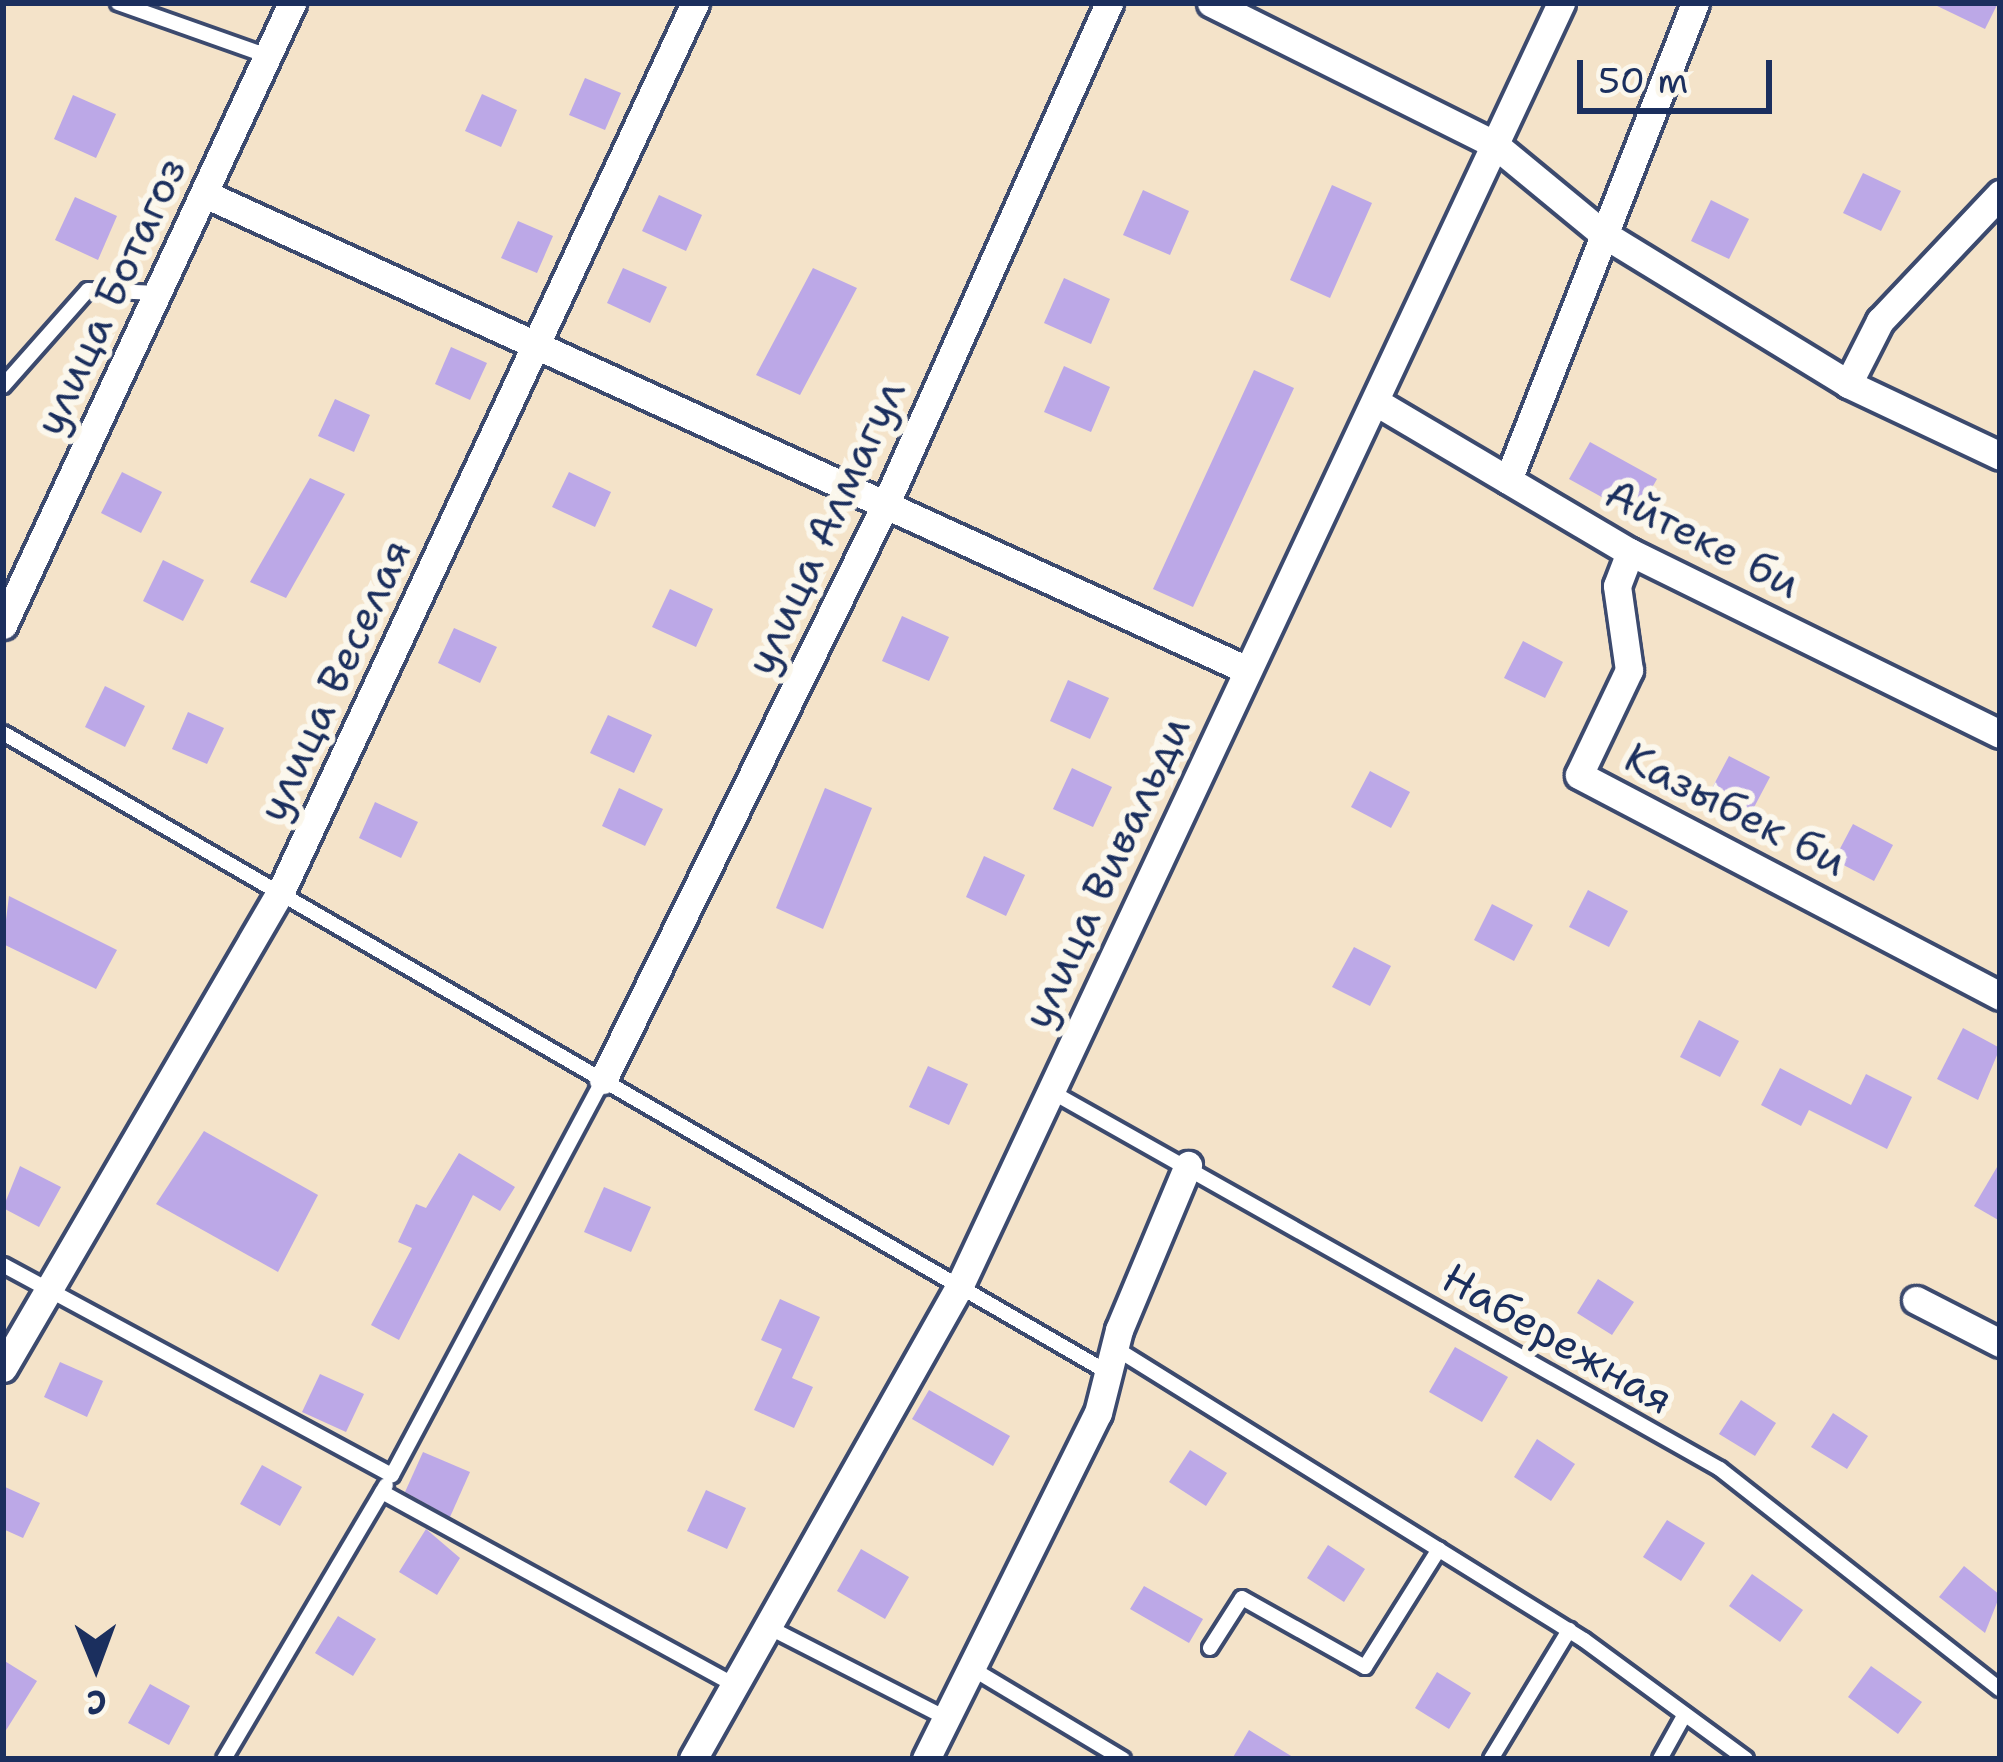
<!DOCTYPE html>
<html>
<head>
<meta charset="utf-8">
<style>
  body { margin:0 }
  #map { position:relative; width:2003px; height:1762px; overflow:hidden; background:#f4e3c9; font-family:"Shantell Sans",sans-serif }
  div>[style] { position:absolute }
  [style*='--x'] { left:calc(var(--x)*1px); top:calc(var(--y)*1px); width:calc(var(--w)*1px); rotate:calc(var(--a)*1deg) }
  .building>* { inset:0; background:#bca8e7 }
  .roads { filter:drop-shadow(3px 0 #3c4a6e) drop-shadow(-3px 0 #3c4a6e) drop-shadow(0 3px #3c4a6e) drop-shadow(0 -3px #3c4a6e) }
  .lane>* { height:14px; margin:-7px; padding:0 7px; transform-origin:7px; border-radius:7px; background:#fff }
  .street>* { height:27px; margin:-13.5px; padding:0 13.5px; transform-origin:13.5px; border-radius:13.5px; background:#fff }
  span { translate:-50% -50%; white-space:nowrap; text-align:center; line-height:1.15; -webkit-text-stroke:12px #fbf7ec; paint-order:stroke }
  .street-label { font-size:42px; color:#1b2f5e }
  .frame { position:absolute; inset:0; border:6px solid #1b2f5e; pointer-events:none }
  .north { position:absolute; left:36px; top:1606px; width:120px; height:120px; -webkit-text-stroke:9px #fbf7ec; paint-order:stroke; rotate:179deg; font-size:33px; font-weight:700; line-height:48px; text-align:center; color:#1b2f5e }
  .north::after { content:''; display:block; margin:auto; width:42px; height:54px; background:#1b2f5e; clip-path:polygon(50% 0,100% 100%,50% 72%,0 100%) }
  .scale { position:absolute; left:1577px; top:60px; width:195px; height:54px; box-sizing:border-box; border:6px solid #1b2f5e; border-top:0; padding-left:15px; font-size:36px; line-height:42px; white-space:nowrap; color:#1b2f5e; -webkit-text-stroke:9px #fbf7ec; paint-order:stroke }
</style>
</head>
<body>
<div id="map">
  <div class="building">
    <i style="clip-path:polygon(1931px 3px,1998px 3px,1985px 29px)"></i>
    <i style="clip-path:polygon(585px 78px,621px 93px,605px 130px,569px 115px)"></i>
    <i style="clip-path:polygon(482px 94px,517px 110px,501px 147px,465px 131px)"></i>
    <i style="clip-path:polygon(73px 95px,116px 114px,96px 158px,54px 139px)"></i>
    <i style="clip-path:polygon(1863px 173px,1901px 191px,1881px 231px,1843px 213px)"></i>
    <i style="clip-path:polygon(1332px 185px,1372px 203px,1330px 298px,1290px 280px)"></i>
    <i style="clip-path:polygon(1143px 190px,1189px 211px,1170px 255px,1123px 235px)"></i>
    <i style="clip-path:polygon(659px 195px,702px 215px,686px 251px,642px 231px)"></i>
    <i style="clip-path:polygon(75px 197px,117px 216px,98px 260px,55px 240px)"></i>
    <i style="clip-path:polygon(1711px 200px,1749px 219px,1729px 259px,1691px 241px)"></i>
    <i style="clip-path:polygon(518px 221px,553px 236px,537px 273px,501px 258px)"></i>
    <i style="clip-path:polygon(623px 268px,667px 287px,650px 323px,607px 303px)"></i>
    <i style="clip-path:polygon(813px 268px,857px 288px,800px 395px,756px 375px)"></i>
    <i style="clip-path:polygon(1064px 278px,1110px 299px,1091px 344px,1044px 323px)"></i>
    <i style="clip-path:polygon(451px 347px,487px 363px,470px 400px,435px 384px)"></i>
    <i style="clip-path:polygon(1064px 366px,1110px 387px,1091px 432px,1044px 412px)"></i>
    <i style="clip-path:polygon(1254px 370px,1294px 388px,1193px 607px,1153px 589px)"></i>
    <i style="clip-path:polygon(335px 399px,370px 415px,354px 452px,318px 436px)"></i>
    <i style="clip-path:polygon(1590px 442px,1657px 479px,1636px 516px,1569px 479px)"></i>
    <i style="clip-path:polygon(122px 472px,162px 492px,141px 533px,101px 513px)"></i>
    <i style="clip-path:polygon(569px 472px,611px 492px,595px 527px,552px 507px)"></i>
    <i style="clip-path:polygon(310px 478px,345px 494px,286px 598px,250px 582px)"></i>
    <i style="clip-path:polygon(163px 560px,204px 580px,183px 621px,143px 601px)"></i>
    <i style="clip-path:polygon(670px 589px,713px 609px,696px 647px,652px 627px)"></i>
    <i style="clip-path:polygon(902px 616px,949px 637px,929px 681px,882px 661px)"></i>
    <i style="clip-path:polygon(454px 628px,497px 647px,480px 683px,438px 663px)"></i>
    <i style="clip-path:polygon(1523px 641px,1563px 662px,1545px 698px,1504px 678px)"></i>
    <i style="clip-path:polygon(1068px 680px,1109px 698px,1090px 739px,1050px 721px)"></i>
    <i style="clip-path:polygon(105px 686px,145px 706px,125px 747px,85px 727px)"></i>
    <i style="clip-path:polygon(188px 712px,224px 728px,207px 764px,172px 749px)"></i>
    <i style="clip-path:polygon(608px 715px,652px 735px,634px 773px,590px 753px)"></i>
    <i style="clip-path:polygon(1729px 756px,1770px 777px,1751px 813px,1710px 792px)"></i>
    <i style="clip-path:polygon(1072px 768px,1112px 787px,1093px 827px,1053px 809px)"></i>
    <i style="clip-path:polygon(1370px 771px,1410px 792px,1391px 828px,1351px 807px)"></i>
    <i style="clip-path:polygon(619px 788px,663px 809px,645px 846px,602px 826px)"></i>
    <i style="clip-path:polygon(825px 788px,872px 808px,823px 929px,776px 908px)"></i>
    <i style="clip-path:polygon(375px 802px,418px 822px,401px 858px,359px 838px)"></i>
    <i style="clip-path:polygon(1853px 824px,1893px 845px,1874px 881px,1834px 860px)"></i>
    <i style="clip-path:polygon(984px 856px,1025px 875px,1006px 916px,966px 897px)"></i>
    <i style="clip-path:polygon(1588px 890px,1628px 911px,1609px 947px,1569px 927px)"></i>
    <i style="clip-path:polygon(9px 896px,117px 950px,96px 989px,3px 944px)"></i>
    <i style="clip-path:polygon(1492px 904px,1533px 925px,1514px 961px,1474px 940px)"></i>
    <i style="clip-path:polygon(1354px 947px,1391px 966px,1370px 1006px,1332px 987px)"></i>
    <i style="clip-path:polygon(1699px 1020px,1739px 1041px,1720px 1077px,1680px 1057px)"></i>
    <i style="clip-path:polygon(1963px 1028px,2000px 1048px,1978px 1100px,1937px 1079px)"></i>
    <i style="clip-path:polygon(928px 1066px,968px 1084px,949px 1125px,909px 1107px)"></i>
    <i style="clip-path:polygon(1780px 1068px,1851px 1105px,1866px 1074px,1912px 1097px,1887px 1149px,1809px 1110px,1801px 1126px,1761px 1105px)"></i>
    <i style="clip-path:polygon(204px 1131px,318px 1195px,278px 1272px,156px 1204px)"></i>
    <i style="clip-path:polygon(459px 1153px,515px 1187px,500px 1211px,473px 1195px,399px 1340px,371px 1325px,412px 1248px,398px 1242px,416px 1204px,426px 1208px)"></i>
    <i style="clip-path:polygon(2000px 1162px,2000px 1221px,1974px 1206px)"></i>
    <i style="clip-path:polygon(20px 1166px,61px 1187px,39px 1227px,3px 1208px)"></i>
    <i style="clip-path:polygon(604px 1187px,651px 1207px,631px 1252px,584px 1232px)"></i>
    <i style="clip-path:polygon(1598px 1279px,1634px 1302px,1612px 1335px,1577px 1313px)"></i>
    <i style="clip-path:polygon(780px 1299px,820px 1317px,792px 1378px,813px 1387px,794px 1428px,754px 1410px,782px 1349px,761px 1340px)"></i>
    <i style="clip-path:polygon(1455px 1347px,1508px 1377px,1482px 1422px,1429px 1392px)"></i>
    <i style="clip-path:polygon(60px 1362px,103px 1381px,87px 1417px,44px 1397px)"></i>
    <i style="clip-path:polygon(320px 1374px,364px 1394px,346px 1432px,302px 1412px)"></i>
    <i style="clip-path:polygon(929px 1390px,1010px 1436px,993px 1466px,912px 1419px)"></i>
    <i style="clip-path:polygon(1741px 1400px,1776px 1423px,1755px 1456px,1719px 1434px)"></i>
    <i style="clip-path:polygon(1833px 1413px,1868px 1436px,1847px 1469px,1811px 1447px)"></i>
    <i style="clip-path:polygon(1537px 1439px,1575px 1464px,1551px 1501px,1514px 1477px)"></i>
    <i style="clip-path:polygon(1190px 1450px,1227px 1473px,1206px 1506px,1169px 1482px)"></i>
    <i style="clip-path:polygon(423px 1452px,470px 1472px,450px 1517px,405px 1492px)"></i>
    <i style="clip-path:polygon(262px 1465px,302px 1487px,280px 1526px,240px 1504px)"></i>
    <i style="clip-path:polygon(3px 1486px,40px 1503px,23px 1538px,3px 1529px)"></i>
    <i style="clip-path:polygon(706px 1490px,746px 1508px,727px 1549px,687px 1531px)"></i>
    <i style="clip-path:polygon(1667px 1520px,1705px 1543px,1681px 1581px,1643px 1557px)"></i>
    <i style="clip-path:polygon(426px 1529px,460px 1558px,437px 1595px,399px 1572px)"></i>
    <i style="clip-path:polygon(1328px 1545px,1365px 1569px,1344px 1602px,1307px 1578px)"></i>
    <i style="clip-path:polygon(861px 1549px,909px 1577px,885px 1619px,837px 1591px)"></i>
    <i style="clip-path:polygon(1964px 1566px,2000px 1595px,1985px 1633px,1939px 1597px)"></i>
    <i style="clip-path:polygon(1752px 1574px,1803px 1610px,1780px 1642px,1729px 1606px)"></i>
    <i style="clip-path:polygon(1144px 1586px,1203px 1619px,1189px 1643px,1130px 1609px)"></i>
    <i style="clip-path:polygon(338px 1616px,376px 1639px,353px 1676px,315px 1653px)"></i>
    <i style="clip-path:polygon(3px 1660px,37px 1681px,3px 1735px)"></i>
    <i style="clip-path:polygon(1871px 1666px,1922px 1702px,1898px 1734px,1848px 1697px)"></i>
    <i style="clip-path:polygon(1437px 1672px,1471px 1693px,1449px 1729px,1415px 1708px)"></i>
    <i style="clip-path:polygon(150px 1684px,190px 1706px,169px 1745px,128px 1723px)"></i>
    <i style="clip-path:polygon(1249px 1730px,1296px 1759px,1232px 1759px)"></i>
  </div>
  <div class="roads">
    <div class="lane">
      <i style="--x:118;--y:3;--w:159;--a:19.5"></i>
      <i style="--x:3;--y:386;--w:128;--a:-48.5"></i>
      <i style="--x:88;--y:290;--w:70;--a:2.5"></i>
      <i style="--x:3;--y:733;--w:1278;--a:30.06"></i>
      <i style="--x:1052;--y:1092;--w:767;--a:29.44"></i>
      <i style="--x:1720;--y:1469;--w:356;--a:38.2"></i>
      <i style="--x:3;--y:1265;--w:442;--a:28.4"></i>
      <i style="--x:392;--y:1475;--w:448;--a:-61.9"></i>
      <i style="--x:1115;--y:1348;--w:552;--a:31.91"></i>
      <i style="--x:1584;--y:1640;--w:201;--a:36.3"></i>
      <i style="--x:382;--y:1492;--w:405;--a:28.7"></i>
      <i style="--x:770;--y:1628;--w:198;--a:27.1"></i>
      <i style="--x:1210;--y:1648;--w:59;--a:-57.4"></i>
      <i style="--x:1242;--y:1598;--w:141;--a:29.3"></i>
      <i style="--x:1365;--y:1667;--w:139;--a:-57.9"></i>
      <i style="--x:973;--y:1669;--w:175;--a:31"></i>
      <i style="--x:224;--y:1759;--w:318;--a:-59.4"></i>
      <i style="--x:1491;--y:1759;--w:151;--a:-58.8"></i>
      <i style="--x:1660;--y:1759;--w:51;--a:-60.9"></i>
    </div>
    <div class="street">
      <i style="--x:1211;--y:3;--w:316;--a:26.5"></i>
      <i style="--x:1494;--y:144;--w:140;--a:39.5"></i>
      <i style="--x:1602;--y:233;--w:289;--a:31.5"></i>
      <i style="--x:1848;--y:384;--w:168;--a:25.3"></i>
      <i style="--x:205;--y:194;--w:1143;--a:24.55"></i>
      <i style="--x:1848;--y:384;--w:71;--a:-63.1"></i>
      <i style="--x:1880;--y:321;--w:175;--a:-46.6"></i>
      <i style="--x:1376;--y:402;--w:295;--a:30.6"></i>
      <i style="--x:1630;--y:552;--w:412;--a:26.2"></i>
      <i style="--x:1508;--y:480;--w:512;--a:-68.59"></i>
      <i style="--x:1630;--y:552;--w:36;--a:111"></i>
      <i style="--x:1617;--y:586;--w:85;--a:81.9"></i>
      <i style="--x:1629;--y:670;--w:116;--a:115.5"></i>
      <i style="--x:1579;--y:775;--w:475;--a:27.7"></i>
      <i style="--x:3;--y:625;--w:686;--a:-65.08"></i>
      <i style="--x:603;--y:1080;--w:645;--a:-63.87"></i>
      <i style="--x:887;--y:501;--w:545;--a:-65.97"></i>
      <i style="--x:1916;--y:1300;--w:94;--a:27.1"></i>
      <i style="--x:3;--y:1368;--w:554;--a:-59.78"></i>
      <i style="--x:282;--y:889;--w:978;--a:-65.01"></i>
      <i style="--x:693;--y:1759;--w:542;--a:-60.6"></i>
      <i style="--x:959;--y:1287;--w:1418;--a:-64.88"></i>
      <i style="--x:926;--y:1759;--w:386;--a:-63.6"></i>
      <i style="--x:1098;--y:1413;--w:86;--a:-75.8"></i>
      <i style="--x:1119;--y:1330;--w:179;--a:-67.3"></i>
    </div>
  </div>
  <div class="street-label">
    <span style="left:110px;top:296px;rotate:-65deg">улица Ботагоз</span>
    <span style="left:825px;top:527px;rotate:-65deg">улица Алмагул</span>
    <span style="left:1703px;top:538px;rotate:27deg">Айтеке би</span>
    <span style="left:334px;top:680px;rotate:-65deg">улица Веселая</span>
    <span style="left:1736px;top:809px;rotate:27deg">Казыбек би</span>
    <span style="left:1106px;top:872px;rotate:-65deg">улица Вивальди</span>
    <span style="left:1558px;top:1338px;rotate:30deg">Набережная</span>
  </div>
  <div class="frame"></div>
  <div class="north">С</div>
  <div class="scale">50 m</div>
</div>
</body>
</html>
